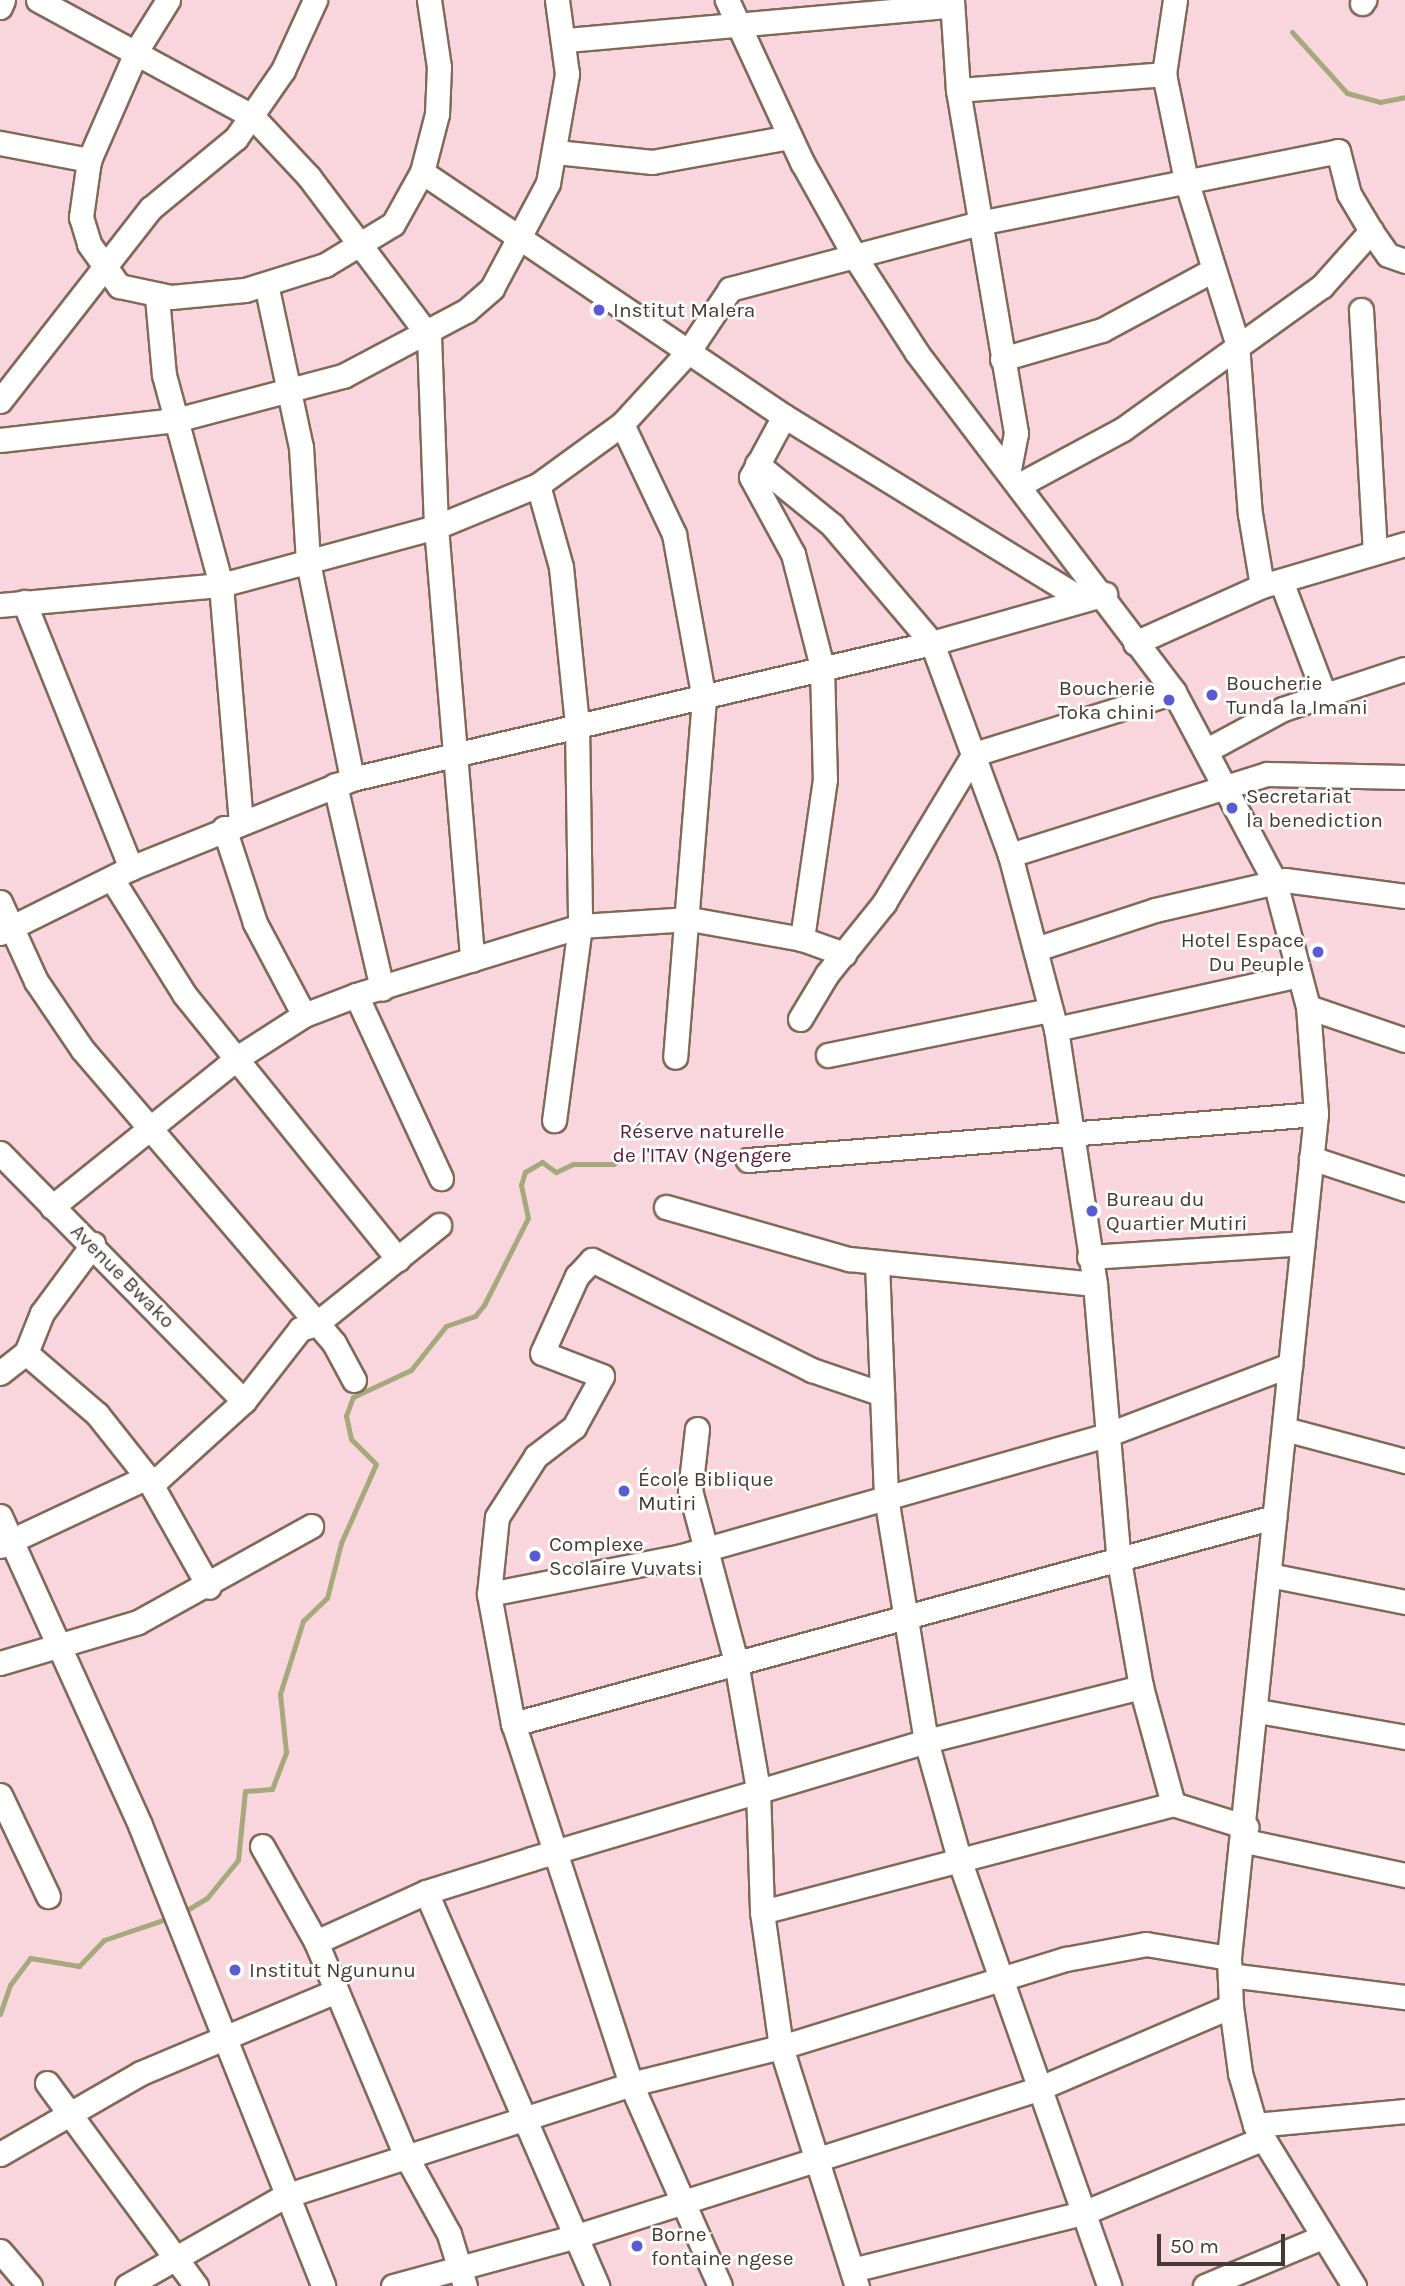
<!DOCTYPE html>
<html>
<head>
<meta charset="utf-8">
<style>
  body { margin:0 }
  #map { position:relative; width:1405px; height:2286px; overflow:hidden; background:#fef8f4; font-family:Karla,sans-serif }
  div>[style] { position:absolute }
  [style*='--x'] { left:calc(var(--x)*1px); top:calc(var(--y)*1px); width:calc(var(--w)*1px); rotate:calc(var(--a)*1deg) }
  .green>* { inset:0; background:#f9d6de }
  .stream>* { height:5px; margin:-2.5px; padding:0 2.5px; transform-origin:2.5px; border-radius:2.5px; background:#a5a97b }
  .roads { filter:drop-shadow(2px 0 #816958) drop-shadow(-2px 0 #816958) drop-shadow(0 2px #816958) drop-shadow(0 -2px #816958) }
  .minor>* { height:23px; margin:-11.5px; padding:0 11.5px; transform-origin:11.5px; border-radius:11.5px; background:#fff }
  .dots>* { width:19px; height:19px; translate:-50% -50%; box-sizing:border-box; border:4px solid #fff; border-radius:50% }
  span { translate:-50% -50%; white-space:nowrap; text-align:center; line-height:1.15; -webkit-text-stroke:5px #fff; paint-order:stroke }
  .poi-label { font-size:21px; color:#453a33 }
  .left { translate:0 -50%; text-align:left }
  .right { translate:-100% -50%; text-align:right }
  .park-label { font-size:21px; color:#581b31 }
  .street-label { font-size:21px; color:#453a33 }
  .scale { position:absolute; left:1157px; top:2234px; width:128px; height:32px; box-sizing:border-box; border:4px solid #453a33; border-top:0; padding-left:9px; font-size:21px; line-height:24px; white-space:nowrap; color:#453a33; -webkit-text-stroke:5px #fff; paint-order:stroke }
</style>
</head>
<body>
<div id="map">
  <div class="green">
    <i style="clip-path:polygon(0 0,1405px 0,1405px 2286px,0 2286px)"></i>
  </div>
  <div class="stream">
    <i style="--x:1292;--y:32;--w:82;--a:48"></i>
    <i style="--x:1347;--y:93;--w:34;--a:15"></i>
    <i style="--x:1380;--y:102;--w:25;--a:-11"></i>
    <i style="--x:187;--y:1910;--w:23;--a:-31"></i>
    <i style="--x:207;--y:1898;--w:49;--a:-50.8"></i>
    <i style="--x:238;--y:1860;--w:69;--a:-84.2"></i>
    <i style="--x:245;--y:1791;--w:27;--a:-4"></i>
    <i style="--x:272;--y:1789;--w:40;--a:-69"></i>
    <i style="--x:286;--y:1752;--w:58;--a:-95.9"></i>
    <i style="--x:280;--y:1694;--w:77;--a:-72.5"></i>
    <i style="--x:303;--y:1621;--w:33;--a:-44"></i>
    <i style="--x:327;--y:1598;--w:57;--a:-75.7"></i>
    <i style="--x:341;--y:1543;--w:86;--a:-66.1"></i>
    <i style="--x:376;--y:1464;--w:35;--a:-135"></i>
    <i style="--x:351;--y:1439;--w:24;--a:-102"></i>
    <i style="--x:346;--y:1416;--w:20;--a:-70"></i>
    <i style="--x:353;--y:1397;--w:64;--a:-25"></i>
    <i style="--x:411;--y:1370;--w:56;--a:-51.5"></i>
    <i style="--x:446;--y:1326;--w:31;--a:-19"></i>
    <i style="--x:475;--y:1316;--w:14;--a:-51"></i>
    <i style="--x:484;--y:1305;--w:97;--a:-63.2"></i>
    <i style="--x:528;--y:1218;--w:34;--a:-102"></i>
    <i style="--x:521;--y:1185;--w:14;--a:-73"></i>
    <i style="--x:525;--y:1172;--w:20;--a:-30"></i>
    <i style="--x:542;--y:1162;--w:17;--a:36"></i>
    <i style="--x:556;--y:1172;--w:19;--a:-25"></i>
    <i style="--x:573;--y:1164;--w:40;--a:0"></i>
    <i style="--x:613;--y:1164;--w:21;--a:-29"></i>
    <i style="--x:0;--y:2014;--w:31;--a:-71"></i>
    <i style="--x:10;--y:1985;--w:34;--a:-53"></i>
    <i style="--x:30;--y:1958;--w:50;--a:9.3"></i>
    <i style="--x:79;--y:1966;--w:36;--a:-46"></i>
    <i style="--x:104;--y:1940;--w:69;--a:-18.7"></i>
  </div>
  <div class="roads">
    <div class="minor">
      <i style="--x:38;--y:0;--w:243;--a:28.5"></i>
      <i style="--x:252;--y:116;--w:83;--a:46.9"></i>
      <i style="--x:309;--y:177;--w:199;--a:53"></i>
      <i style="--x:429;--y:336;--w:191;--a:87.9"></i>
      <i style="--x:436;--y:527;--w:434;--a:85.2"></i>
      <i style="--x:168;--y:0;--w:57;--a:122"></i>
      <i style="--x:138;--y:48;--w:122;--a:113.6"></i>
      <i style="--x:89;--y:160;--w:58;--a:98"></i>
      <i style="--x:81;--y:217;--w:28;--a:73"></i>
      <i style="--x:89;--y:244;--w:52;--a:54.5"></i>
      <i style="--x:119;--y:286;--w:53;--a:11.9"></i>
      <i style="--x:171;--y:297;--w:74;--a:-5.4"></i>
      <i style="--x:245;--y:290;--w:84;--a:-17.4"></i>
      <i style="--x:325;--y:265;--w:79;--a:-31.1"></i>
      <i style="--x:393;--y:224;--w:60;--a:-60.9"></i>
      <i style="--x:422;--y:172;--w:60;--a:-75.5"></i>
      <i style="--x:437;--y:114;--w:47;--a:-87.6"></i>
      <i style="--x:439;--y:67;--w:68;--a:-98.5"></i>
      <i style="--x:727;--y:0;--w:179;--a:65.2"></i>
      <i style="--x:802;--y:162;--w:109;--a:60.8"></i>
      <i style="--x:855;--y:257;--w:114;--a:57.1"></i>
      <i style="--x:917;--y:353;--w:425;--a:52.8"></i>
      <i style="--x:1174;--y:692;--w:215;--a:62"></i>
      <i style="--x:1275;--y:882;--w:129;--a:75.2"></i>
      <i style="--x:1308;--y:1007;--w:107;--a:85.7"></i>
      <i style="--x:1316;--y:1114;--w:848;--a:95.89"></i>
      <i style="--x:1229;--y:1958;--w:48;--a:87.6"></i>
      <i style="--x:1231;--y:2006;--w:68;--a:82.3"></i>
      <i style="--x:1240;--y:2073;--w:54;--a:73.9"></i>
      <i style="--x:1255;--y:2125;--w:189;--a:58.4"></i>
      <i style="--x:952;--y:0;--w:90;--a:86.2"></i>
      <i style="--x:958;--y:90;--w:348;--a:80.4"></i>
      <i style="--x:1016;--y:433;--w:38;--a:101"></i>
      <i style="--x:1175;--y:0;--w:75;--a:98.5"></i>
      <i style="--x:1164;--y:74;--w:108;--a:78.3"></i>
      <i style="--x:1186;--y:180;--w:171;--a:72.6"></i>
      <i style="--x:1237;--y:343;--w:171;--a:85.7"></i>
      <i style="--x:1250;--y:514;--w:73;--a:80.5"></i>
      <i style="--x:1362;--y:3;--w:4;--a:-56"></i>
      <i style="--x:0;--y:7;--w:8;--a:-67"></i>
      <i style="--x:567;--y:40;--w:386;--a:-5.1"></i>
      <i style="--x:958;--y:90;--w:207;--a:-4.4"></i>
      <i style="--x:0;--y:143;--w:91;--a:10.8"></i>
      <i style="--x:556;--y:152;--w:97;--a:5.9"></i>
      <i style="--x:652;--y:162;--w:140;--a:-10.3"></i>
      <i style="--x:422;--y:172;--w:437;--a:34"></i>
      <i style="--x:784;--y:416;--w:347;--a:31.6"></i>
      <i style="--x:266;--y:284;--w:167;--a:77.9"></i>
      <i style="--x:301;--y:447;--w:115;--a:86.5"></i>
      <i style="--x:308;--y:562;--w:221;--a:78.5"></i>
      <i style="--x:157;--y:297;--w:78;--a:84.9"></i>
      <i style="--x:164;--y:375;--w:218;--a:74.8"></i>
      <i style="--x:221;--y:585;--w:237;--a:85.2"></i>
      <i style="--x:1361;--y:310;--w:241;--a:86.7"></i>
      <i style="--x:1002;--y:359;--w:104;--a:-16.2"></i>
      <i style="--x:1102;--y:330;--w:126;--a:-28.4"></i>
      <i style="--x:0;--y:401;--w:245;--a:-52"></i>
      <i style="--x:151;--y:208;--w:110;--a:-39.5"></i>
      <i style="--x:236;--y:138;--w:83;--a:-55.3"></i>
      <i style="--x:283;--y:70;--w:77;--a:-65.4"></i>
      <i style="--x:784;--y:416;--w:69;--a:118.4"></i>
      <i style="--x:751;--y:477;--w:88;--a:61.4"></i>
      <i style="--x:793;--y:554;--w:117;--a:75.6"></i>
      <i style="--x:822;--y:667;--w:112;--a:88.5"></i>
      <i style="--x:825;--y:779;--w:162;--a:98.2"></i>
      <i style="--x:622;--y:424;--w:122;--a:64.7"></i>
      <i style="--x:674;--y:534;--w:168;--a:79.7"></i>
      <i style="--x:704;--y:699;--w:359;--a:94.6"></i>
      <i style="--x:0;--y:440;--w:177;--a:-6.5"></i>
      <i style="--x:176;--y:420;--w:173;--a:-14.8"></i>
      <i style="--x:343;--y:376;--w:139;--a:-27.9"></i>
      <i style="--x:466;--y:311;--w:35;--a:-41"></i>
      <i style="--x:492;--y:288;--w:119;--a:-61.9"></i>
      <i style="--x:548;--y:183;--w:111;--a:-80.1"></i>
      <i style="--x:567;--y:74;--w:75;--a:-97.7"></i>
      <i style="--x:757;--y:464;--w:97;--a:39.1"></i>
      <i style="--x:832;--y:525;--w:155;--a:49.7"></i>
      <i style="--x:932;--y:643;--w:226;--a:69.8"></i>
      <i style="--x:1010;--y:855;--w:180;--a:75.2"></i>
      <i style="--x:1056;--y:1029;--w:258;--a:81.3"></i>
      <i style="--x:1095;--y:1284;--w:272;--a:85.1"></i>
      <i style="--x:1118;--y:1555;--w:134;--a:80.1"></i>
      <i style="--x:1141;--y:1687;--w:121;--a:74.7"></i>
      <i style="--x:538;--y:485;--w:85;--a:74.3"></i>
      <i style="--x:561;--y:567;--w:159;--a:84.2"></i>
      <i style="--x:577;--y:725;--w:201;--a:89.1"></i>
      <i style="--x:580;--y:926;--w:196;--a:97.6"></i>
      <i style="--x:1019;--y:485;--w:118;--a:-28.3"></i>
      <i style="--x:1123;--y:429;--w:245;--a:-35.7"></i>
      <i style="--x:1322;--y:286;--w:74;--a:-48.3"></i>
      <i style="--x:1281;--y:581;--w:124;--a:69.2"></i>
      <i style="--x:24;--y:602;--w:287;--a:68.1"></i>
      <i style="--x:0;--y:605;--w:222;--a:-5.2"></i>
      <i style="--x:221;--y:585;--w:223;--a:-15.1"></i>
      <i style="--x:436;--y:527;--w:110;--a:-22.4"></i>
      <i style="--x:538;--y:485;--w:104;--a:-36"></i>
      <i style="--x:622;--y:424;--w:98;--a:-47.5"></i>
      <i style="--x:688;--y:352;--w:76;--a:-56.3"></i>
      <i style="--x:730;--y:289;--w:258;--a:-14.8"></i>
      <i style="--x:979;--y:223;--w:366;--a:-11.3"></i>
      <i style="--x:1338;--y:151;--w:44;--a:75.7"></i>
      <i style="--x:1349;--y:194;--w:43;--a:59.3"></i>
      <i style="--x:1371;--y:231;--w:29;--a:55"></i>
      <i style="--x:1388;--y:255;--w:18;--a:19"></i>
      <i style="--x:1135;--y:643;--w:139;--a:-24.2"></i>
      <i style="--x:1262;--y:586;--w:149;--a:-16.4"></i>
      <i style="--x:1207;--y:750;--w:86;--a:-28.3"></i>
      <i style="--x:1283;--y:709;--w:128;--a:-18.2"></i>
      <i style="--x:335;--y:785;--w:209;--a:77"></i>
      <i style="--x:224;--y:828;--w:100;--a:71.9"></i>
      <i style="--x:255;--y:923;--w:104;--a:62"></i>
      <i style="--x:1010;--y:855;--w:269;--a:-17.5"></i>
      <i style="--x:1267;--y:774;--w:138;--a:1.2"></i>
      <i style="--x:112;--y:879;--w:136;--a:57.9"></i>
      <i style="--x:184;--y:994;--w:341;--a:51.1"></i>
      <i style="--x:0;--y:902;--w:87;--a:65.5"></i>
      <i style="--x:36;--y:981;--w:82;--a:55.9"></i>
      <i style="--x:82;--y:1049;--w:387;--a:49.4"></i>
      <i style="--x:334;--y:1343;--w:42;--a:61.6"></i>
      <i style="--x:0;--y:933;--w:146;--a:-26.4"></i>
      <i style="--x:131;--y:868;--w:238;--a:-21.9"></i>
      <i style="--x:352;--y:779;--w:596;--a:-13.2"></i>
      <i style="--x:932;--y:643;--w:180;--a:-15.8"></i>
      <i style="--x:1036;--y:949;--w:125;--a:-18.1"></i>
      <i style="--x:1155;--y:910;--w:133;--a:-13"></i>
      <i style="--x:1285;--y:880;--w:121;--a:7.6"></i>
      <i style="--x:356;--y:995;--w:202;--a:65.1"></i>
      <i style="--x:1308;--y:1007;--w:102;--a:18.8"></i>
      <i style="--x:800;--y:1019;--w:52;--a:-59"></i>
      <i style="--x:827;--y:974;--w:91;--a:-51.2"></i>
      <i style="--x:884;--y:903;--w:174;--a:-58.9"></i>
      <i style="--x:974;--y:754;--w:209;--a:-17.2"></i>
      <i style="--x:1056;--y:1029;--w:249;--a:-12.5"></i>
      <i style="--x:828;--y:1055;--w:227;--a:-11.5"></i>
      <i style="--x:0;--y:1153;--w:348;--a:45.5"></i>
      <i style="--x:1311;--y:1158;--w:99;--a:18.3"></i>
      <i style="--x:748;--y:1160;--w:570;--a:-4.63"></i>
      <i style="--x:52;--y:1207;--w:238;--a:-38.8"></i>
      <i style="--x:237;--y:1058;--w:80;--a:-32.7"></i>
      <i style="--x:304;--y:1015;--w:56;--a:-21"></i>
      <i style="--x:356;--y:995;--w:234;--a:-17.1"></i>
      <i style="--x:580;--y:926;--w:110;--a:-3.6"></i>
      <i style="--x:690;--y:919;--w:114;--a:10.1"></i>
      <i style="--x:802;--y:939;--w:45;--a:19.7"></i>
      <i style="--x:666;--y:1207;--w:190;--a:15.9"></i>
      <i style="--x:849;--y:1259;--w:247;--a:5.8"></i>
      <i style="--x:1089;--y:1257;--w:214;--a:-3.7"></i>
      <i style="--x:877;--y:1262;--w:235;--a:87.8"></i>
      <i style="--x:886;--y:1497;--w:247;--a:80.7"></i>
      <i style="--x:926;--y:1741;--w:126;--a:74.3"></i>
      <i style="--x:960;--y:1862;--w:449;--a:70.6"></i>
      <i style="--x:26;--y:1353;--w:94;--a:40.7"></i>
      <i style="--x:97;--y:1414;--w:80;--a:51.6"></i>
      <i style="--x:147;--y:1477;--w:126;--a:60.6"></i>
      <i style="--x:0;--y:1373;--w:33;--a:-38"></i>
      <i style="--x:26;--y:1353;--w:43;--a:-68.2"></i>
      <i style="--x:42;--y:1313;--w:86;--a:-53.5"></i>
      <i style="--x:697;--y:1429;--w:61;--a:96.5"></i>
      <i style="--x:690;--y:1490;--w:178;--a:75"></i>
      <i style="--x:736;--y:1662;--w:130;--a:80.2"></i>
      <i style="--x:758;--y:1790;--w:122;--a:88.1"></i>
      <i style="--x:762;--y:1912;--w:136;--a:82"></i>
      <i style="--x:781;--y:2047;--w:251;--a:72.4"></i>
      <i style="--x:1285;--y:1429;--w:124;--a:14.9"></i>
      <i style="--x:0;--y:1516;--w:339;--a:65.6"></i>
      <i style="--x:140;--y:1825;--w:496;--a:68.3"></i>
      <i style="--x:0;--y:1546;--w:162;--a:-25.1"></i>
      <i style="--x:147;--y:1477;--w:11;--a:10"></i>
      <i style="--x:158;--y:1479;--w:116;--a:-42.2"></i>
      <i style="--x:244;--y:1401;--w:91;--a:-52.1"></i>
      <i style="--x:300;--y:1329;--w:17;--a:-17"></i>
      <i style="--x:316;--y:1324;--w:158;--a:-38.8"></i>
      <i style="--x:1269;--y:1575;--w:139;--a:11.2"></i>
      <i style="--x:489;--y:1594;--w:197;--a:-11.1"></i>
      <i style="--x:682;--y:1556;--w:444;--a:-15.9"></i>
      <i style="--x:1109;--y:1434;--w:194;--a:-20.9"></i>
      <i style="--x:0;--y:1663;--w:144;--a:-16.5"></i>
      <i style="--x:138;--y:1622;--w:198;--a:-29"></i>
      <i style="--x:1258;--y:1711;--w:149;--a:10"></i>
      <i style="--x:513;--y:1724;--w:789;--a:-15.22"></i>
      <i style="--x:0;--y:1795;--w:112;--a:64.6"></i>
      <i style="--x:1245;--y:1841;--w:164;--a:12"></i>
      <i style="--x:262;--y:1846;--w:110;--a:60.6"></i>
      <i style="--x:316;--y:1942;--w:232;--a:67.2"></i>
      <i style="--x:406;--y:2156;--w:89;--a:61.1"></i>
      <i style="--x:449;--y:2234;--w:54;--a:72.9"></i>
      <i style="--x:426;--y:1892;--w:430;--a:66.5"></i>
      <i style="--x:762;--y:1912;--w:425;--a:-14.7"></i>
      <i style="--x:1173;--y:1804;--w:77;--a:17.3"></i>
      <i style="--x:316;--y:1942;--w:121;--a:-24.4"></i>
      <i style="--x:426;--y:1892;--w:110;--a:-17.4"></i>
      <i style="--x:531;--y:1859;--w:412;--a:-16.6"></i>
      <i style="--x:926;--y:1741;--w:222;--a:-14.1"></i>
      <i style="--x:1230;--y:1975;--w:176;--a:7.2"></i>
      <i style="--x:47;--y:2083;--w:252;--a:53.7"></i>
      <i style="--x:1255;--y:2125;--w:151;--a:-5.3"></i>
      <i style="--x:0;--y:2154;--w:163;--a:-29.9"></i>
      <i style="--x:141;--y:2073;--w:212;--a:-22.8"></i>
      <i style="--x:0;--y:2251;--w:46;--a:49.4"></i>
      <i style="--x:852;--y:2270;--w:238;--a:-13.9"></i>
      <i style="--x:1083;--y:2213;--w:194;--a:-22.5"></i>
      <i style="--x:127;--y:2286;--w:182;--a:-29.7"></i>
      <i style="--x:285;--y:2196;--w:364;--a:-17.9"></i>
      <i style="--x:631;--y:2084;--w:154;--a:-13.9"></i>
      <i style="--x:781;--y:2047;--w:298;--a:-17.2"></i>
      <i style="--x:1066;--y:1959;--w:81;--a:-10.6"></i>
      <i style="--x:1146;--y:1944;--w:84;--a:9.6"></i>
      <i style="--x:393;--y:2286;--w:191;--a:-15.2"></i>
      <i style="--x:577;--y:2236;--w:486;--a:-17.7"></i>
      <i style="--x:1040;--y:2088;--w:208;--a:-23.2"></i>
      <i style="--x:720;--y:2286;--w:221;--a:-113.8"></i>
      <i style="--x:631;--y:2084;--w:379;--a:-108.1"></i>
      <i style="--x:513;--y:1724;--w:132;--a:-100.5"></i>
      <i style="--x:489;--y:1594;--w:77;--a:-84.1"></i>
      <i style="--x:497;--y:1517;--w:72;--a:-57.4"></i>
      <i style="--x:536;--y:1456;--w:48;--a:-37.3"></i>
      <i style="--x:574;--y:1427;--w:58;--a:-61.2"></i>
      <i style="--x:602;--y:1376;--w:64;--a:-159"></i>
      <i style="--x:542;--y:1353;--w:85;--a:-65.6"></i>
      <i style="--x:577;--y:1276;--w:22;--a:-47"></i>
      <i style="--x:592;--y:1260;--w:246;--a:26.6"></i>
      <i style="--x:812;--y:1370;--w:74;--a:18.9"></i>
      <i style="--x:1205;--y:2286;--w:125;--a:-22.7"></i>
    </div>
  </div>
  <div class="dots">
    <i style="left:599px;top:310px;background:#595bd2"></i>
    <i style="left:1212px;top:695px;background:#595bd2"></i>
    <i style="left:1169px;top:700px;background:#595bd2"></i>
    <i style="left:1232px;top:808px;background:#595bd2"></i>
    <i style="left:1318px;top:952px;background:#595bd2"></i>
    <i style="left:1092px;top:1211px;background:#595bd2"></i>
    <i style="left:624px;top:1491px;background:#595bd2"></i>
    <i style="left:535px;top:1556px;background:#595bd2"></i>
    <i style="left:235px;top:1970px;background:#595bd2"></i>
    <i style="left:637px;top:2246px;background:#595bd2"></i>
  </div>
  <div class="poi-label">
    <span class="left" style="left:613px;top:310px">Institut Malera</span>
    <span class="left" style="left:1226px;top:695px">Boucherie<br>Tunda la Imani</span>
    <span class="right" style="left:1155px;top:700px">Boucherie<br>Toka chini</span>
    <span class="left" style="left:1246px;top:808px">Secretariat<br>la benediction</span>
    <span class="right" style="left:1304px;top:952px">Hotel Espace<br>Du Peuple</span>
    <span class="left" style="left:1106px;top:1211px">Bureau du<br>Quartier Mutiri</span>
    <span class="left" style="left:638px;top:1491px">École Biblique<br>Mutiri</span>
    <span class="left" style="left:549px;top:1556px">Complexe<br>Scolaire Vuvatsi</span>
    <span class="left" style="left:249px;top:1970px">Institut Ngununu</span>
    <span class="left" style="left:651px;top:2246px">Borne<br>fontaine ngese</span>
  </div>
  <div class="park-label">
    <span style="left:702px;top:1143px">Réserve naturelle<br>de l'ITAV (Ngengere</span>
  </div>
  <div class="street-label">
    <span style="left:123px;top:1276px;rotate:45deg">Avenue Bwako</span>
  </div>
  <div class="scale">50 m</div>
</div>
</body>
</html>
